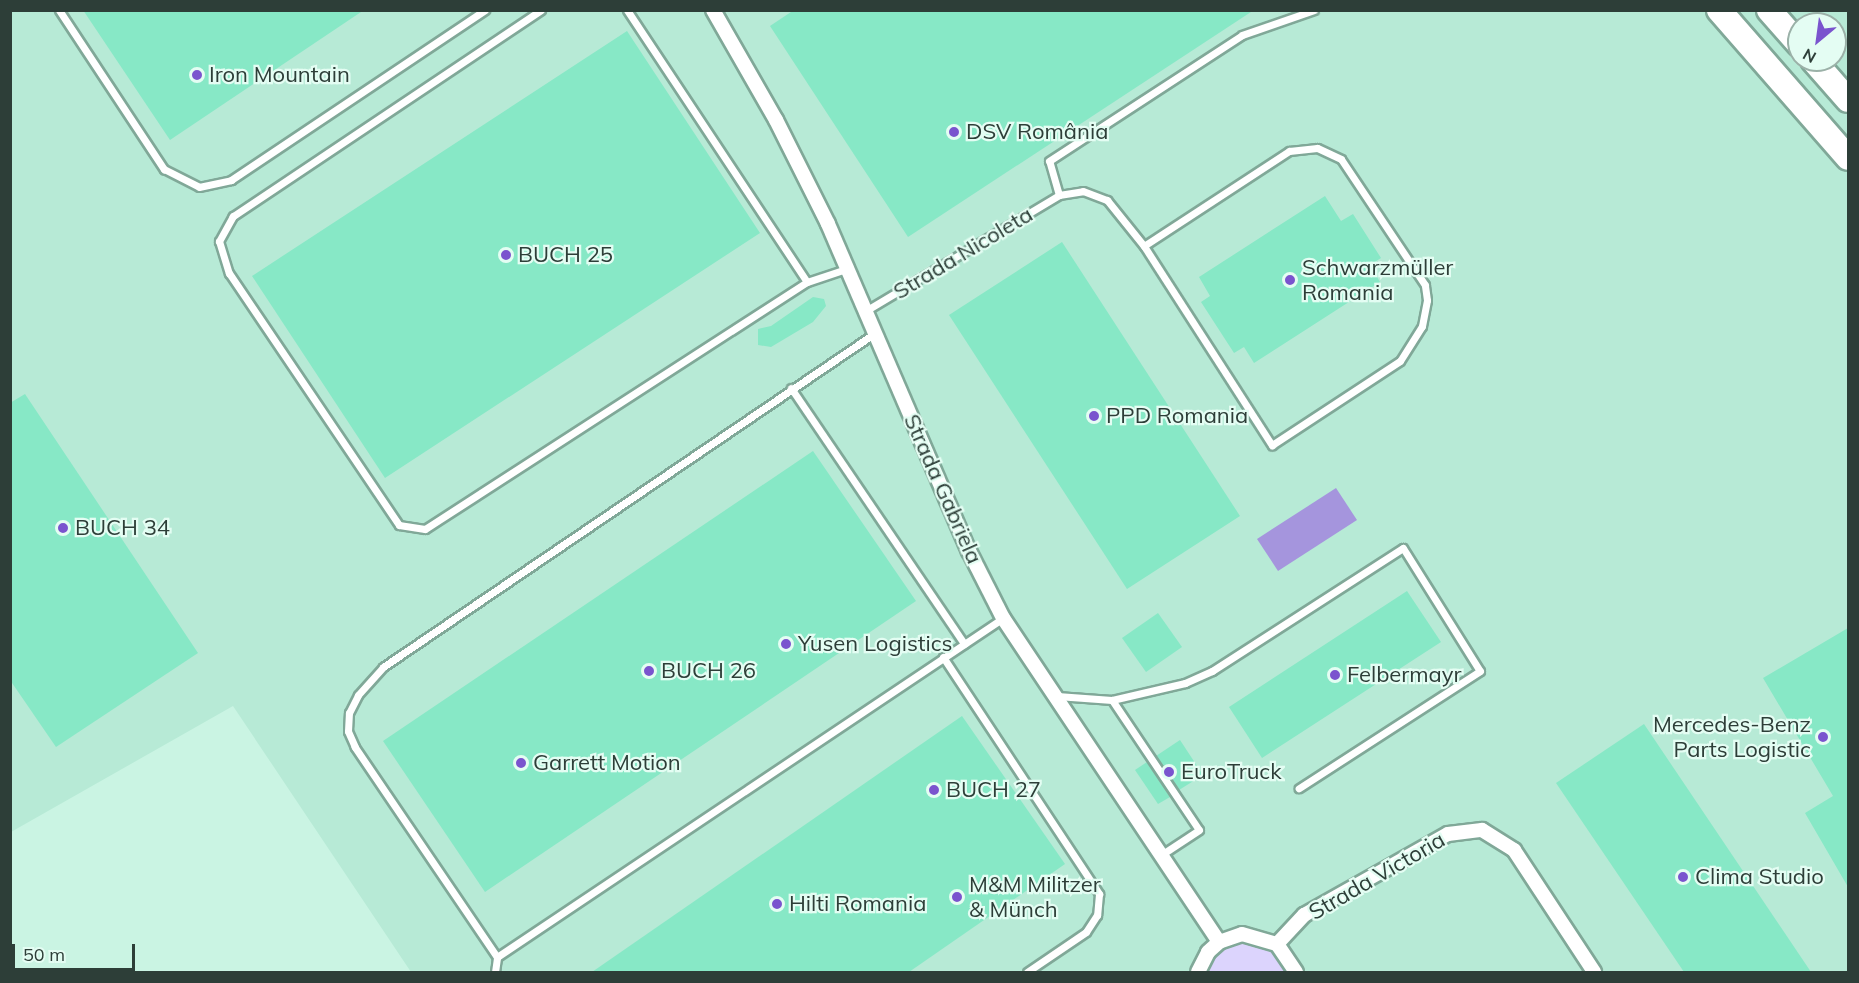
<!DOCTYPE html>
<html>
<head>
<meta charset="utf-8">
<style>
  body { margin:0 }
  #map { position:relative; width:1859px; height:983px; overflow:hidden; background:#caf4e3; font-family:Mulish,sans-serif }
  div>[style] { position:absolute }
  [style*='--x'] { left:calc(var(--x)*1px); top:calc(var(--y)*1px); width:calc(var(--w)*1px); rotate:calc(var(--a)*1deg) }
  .built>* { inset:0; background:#b7ead6 }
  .green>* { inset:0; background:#dcd4fd }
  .water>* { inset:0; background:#a595dd }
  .building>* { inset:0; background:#87e8c6 }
  .roads { filter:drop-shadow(2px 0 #80a898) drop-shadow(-2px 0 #80a898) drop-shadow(0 2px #80a898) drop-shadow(0 -2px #80a898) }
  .service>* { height:7px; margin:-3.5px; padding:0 3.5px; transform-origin:3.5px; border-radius:3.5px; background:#fff }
  .minor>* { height:14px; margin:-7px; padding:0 7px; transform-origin:7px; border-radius:7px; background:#fff }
  .motorway>* { height:24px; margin:-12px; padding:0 12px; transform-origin:12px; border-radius:12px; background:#fff }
  .dots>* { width:16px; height:16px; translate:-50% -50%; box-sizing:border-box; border:3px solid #e4fdf3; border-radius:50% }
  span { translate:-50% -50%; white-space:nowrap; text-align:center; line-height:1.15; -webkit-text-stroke:4.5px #e4fdf3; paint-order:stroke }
  .poi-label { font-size:22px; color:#2d3e38 }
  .left { translate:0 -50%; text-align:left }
  .right { translate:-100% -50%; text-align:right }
  .street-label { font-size:22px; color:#2d3e38 }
  .frame { position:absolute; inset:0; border:12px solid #2d3e38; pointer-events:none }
  .north { position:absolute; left:1787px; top:12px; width:60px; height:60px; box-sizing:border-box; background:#e4fdf3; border:2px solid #9bb1a8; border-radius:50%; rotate:209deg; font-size:16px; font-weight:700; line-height:24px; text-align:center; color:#2d3e38 }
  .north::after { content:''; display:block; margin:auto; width:21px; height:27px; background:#7a54ce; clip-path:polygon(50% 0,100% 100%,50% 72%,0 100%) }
  .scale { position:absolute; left:12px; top:944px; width:123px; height:27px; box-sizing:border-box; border:3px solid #2d3e38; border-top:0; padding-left:8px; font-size:18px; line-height:21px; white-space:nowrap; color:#2d3e38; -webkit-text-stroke:4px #e4fdf3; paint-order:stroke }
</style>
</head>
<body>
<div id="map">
  <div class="built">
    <i style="clip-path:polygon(evenodd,11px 11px,1848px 11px,1848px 972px,411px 972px,233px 706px,11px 832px,11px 11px,1799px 24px,1835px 24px,1835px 60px,1799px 60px,1799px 24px)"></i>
  </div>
  <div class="green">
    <i style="clip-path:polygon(1266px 938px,1296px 972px,1198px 972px,1219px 942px)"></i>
  </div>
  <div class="water">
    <i style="clip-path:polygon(1336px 488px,1357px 520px,1278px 571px,1257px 539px)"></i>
  </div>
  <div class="building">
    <i style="clip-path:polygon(83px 10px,364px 10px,170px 140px)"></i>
    <i style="clip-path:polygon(794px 10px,1254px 10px,908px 237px,770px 26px)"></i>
    <i style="clip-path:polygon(627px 31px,760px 233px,385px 478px,252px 276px)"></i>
    <i style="clip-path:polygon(1325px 196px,1341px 221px,1353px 214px,1381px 258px,1370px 265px,1380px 282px,1254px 363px,1244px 347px,1234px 353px,1201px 302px,1210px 296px,1199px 277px)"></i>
    <i style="clip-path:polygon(1062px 242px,1240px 516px,1127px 589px,949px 315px)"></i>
    <i style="clip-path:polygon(813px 297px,824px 299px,826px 306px,813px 322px,771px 347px,758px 345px,758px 329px,771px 326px)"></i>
    <i style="clip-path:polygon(25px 394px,198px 653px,56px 747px,10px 680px,10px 403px)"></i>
    <i style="clip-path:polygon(813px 451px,916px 601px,485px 892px,383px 741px)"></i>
    <i style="clip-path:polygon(1407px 591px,1441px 642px,1262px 758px,1229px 707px)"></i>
    <i style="clip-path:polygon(1158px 613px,1182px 647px,1146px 672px,1122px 638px)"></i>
    <i style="clip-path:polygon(1848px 628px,1848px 887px,1805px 813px,1833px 796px,1763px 678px)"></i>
    <i style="clip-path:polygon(962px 716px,1065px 864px,909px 972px,592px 972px)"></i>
    <i style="clip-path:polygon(1644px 724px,1811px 972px,1684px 972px,1556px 783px)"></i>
    <i style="clip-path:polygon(1180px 740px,1203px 775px,1179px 790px,1156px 756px)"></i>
    <i style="clip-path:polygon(1147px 762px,1170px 797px,1158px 804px,1135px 770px)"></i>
  </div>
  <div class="roads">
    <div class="service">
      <i style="--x:59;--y:10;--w:191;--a:56.6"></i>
      <i style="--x:164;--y:169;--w:39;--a:27"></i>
      <i style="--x:199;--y:187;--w:33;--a:-12"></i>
      <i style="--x:231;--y:180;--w:306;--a:-33.8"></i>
      <i style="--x:541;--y:10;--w:371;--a:146.2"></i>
      <i style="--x:233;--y:216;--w:29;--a:119"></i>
      <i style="--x:219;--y:241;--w:34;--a:73"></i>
      <i style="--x:229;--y:273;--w:304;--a:56"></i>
      <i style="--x:399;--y:525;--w:26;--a:9"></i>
      <i style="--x:425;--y:529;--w:455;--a:-32.9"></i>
      <i style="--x:807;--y:282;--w:44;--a:-18.4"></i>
      <i style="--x:627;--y:10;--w:326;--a:56.5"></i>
      <i style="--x:1059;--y:195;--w:35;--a:-106"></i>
      <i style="--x:1049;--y:161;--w:230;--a:-33.1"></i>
      <i style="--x:1242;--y:35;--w:76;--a:-19.1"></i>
      <i style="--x:867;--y:310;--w:224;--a:-30.9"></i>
      <i style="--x:1059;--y:195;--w:24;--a:-9"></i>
      <i style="--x:1083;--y:191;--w:26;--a:21"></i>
      <i style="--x:1107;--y:200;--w:59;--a:51.2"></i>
      <i style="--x:1144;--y:246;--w:237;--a:57.3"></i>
      <i style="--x:1272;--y:445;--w:153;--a:-33.3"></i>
      <i style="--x:1400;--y:361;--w:41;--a:-57.8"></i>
      <i style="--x:1422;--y:326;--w:26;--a:-79"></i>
      <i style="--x:1427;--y:300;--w:15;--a:-98"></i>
      <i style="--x:1425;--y:285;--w:151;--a:-123.7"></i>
      <i style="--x:1341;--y:159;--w:26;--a:-155"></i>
      <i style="--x:1317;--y:148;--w:28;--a:174"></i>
      <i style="--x:1289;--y:151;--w:173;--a:146.8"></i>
      <i style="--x:791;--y:388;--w:309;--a:55.9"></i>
      <i style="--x:943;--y:657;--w:284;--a:56.6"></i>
      <i style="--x:1099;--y:894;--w:21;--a:95"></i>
      <i style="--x:1097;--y:915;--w:20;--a:123"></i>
      <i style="--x:1086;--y:932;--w:71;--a:145.9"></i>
      <i style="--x:1057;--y:696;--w:55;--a:4.2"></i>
      <i style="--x:1112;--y:700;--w:75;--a:-13.1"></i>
      <i style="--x:1185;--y:683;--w:30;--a:-24"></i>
      <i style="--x:1212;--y:671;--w:227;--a:-32.8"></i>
      <i style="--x:1403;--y:548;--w:145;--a:58"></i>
      <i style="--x:1480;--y:671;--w:216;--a:147.1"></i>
      <i style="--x:1112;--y:700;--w:156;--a:56.2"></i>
      <i style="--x:1199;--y:830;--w:45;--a:146.7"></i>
      <i style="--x:497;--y:957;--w:609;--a:-33.82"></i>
      <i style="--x:495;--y:972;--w:15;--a:-82"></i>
      <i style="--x:497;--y:957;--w:254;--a:-124.1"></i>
      <i style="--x:355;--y:747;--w:17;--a:-114"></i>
      <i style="--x:348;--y:731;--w:18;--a:-87"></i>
      <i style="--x:349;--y:713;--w:20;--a:-63"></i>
      <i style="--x:358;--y:695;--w:38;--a:-48"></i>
      <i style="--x:383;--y:667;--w:595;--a:-34.17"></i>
    </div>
    <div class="minor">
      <i style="--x:713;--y:10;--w:127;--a:60.2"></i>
      <i style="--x:776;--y:120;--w:116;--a:63.4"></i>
      <i style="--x:828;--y:224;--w:356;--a:66.7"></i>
      <i style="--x:969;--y:551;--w:75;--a:63.1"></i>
      <i style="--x:1003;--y:618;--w:389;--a:56.3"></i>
      <i style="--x:1277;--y:944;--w:40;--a:-47"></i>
      <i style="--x:1304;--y:915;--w:165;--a:-29.4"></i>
      <i style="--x:1448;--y:834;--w:34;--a:-7"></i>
      <i style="--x:1482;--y:830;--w:38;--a:32"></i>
      <i style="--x:1514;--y:850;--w:146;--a:56.7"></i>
      <i style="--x:1198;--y:972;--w:22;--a:-63"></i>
      <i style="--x:1208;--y:952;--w:15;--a:-42"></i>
      <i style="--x:1219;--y:942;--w:24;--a:-19"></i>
      <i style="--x:1242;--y:934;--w:36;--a:16"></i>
      <i style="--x:1277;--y:944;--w:34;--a:56"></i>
    </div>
    <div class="motorway">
      <i style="--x:1719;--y:10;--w:196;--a:48.9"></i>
      <i style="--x:1769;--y:10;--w:45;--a:48.6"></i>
      <i style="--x:1813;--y:60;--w:53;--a:48.8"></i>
    </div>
  </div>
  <div class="dots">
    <i style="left:197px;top:75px;background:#7a54ce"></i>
    <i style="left:954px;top:132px;background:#7a54ce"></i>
    <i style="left:506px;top:255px;background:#7a54ce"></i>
    <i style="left:1290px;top:280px;background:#7a54ce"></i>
    <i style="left:1094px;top:416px;background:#7a54ce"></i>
    <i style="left:63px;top:528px;background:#7a54ce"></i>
    <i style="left:786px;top:644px;background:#7a54ce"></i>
    <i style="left:649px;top:671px;background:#7a54ce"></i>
    <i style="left:1335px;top:675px;background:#7a54ce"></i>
    <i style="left:1823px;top:737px;background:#7a54ce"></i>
    <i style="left:521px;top:763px;background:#7a54ce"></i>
    <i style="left:1169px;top:772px;background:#7a54ce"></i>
    <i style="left:934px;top:790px;background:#7a54ce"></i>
    <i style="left:1683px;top:877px;background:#7a54ce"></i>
    <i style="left:957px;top:897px;background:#7a54ce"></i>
    <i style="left:777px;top:904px;background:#7a54ce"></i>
  </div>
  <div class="poi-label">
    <span class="left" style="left:209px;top:75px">Iron Mountain</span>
    <span class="left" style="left:966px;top:132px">DSV România</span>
    <span class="left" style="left:518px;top:255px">BUCH 25</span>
    <span class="left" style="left:1302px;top:280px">Schwarzmüller<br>Romania</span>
    <span class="left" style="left:1106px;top:416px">PPD Romania</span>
    <span class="left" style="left:75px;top:528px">BUCH 34</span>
    <span class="left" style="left:798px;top:644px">Yusen Logistics</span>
    <span class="left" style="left:661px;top:671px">BUCH 26</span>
    <span class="left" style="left:1347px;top:675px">Felbermayr</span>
    <span class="right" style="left:1811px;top:737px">Mercedes-Benz<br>Parts Logistic</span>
    <span class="left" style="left:533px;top:763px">Garrett Motion</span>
    <span class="left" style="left:1181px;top:772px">EuroTruck</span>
    <span class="left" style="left:946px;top:790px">BUCH 27</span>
    <span class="left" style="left:1695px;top:877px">Clima Studio</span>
    <span class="left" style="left:969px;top:897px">M&amp;M Militzer<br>&amp; Münch</span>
    <span class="left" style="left:789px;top:904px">Hilti Romania</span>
  </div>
  <div class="street-label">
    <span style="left:963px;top:253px;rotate:-31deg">Strada Nicoleta</span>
    <span style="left:943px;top:489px;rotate:66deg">Strada Gabriela</span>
    <span style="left:1377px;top:876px;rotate:-30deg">Strada Victoria</span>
  </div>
  <div class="frame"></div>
  <div class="north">N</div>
  <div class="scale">50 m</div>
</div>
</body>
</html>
